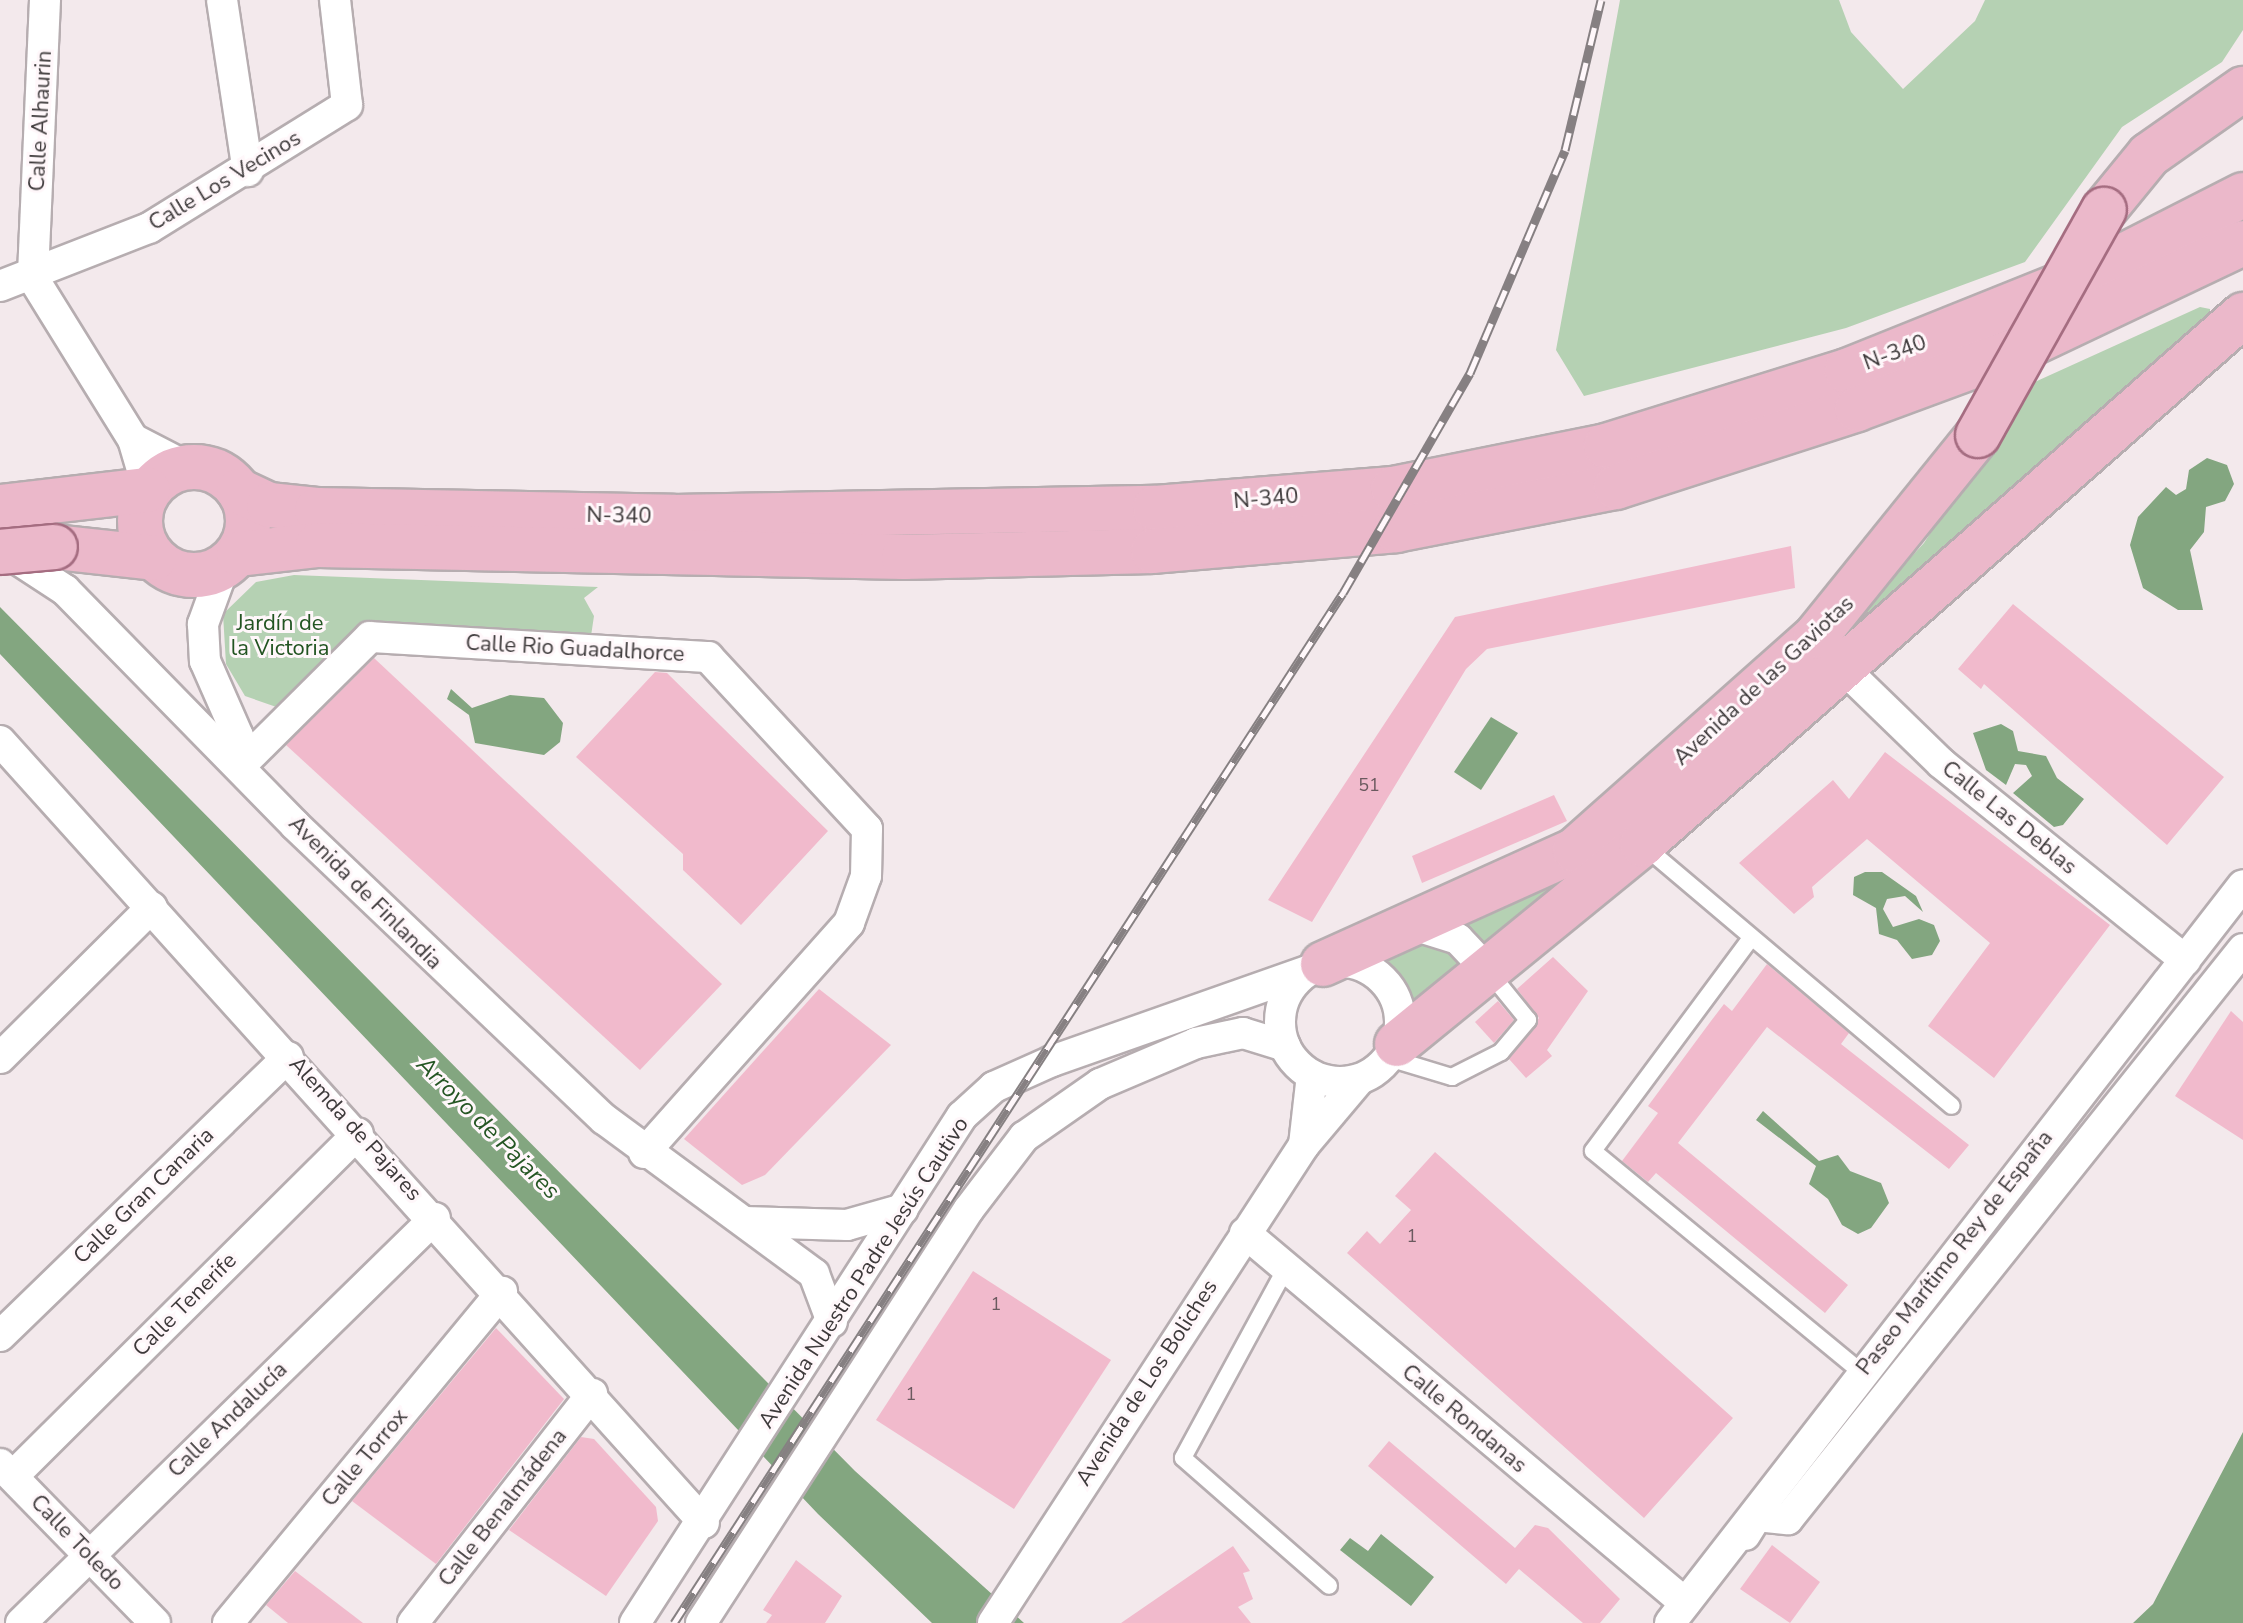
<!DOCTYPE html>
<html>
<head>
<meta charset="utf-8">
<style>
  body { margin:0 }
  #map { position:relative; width:2243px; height:1623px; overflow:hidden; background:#f3e9ec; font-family:"Nunito Sans",sans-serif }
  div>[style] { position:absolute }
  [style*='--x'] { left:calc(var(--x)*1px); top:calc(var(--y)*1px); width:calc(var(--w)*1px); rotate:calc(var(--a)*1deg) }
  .green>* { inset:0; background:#b5d1b3 }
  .water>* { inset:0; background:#83a680 }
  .building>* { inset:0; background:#f1bacc }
  .roads { filter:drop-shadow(2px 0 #b6adb0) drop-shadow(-2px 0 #b6adb0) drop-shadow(0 2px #b6adb0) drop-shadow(0 -2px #b6adb0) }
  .lane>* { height:16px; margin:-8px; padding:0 8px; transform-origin:8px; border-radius:8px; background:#fff }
  .street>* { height:30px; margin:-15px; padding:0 15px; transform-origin:15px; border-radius:15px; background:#fff }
  .street>.ring { margin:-15px; padding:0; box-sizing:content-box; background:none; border:30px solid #fff; border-radius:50% }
  .primary>* { height:44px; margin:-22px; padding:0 22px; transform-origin:22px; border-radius:22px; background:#ebb8ca }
  .primary>.ring { margin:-22px; padding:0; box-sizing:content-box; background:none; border:44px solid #ebb8ca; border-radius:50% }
  .rail>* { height:9px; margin-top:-4.5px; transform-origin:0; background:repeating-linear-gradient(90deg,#fff7fa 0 18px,#868082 0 36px); box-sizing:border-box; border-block:2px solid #868082 }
  .bridges { filter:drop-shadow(2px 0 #a56d81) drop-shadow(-2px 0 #a56d81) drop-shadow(0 2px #a56d81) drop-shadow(0 -2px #a56d81) }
  .primary-bridge>* { height:44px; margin:-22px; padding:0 22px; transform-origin:22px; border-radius:22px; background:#ebb8ca }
  span { translate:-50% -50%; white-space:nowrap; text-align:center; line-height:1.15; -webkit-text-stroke:6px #fff7fa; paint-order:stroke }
  .number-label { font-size:18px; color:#6b5a5f }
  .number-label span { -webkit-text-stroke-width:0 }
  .street-label { font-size:22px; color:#3e3a3b }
  .park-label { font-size:22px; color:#225421 }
  .water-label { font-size:24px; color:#255623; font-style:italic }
</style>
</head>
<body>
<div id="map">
  <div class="green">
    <i style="clip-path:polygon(1620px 0,1839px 0,1851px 32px,1903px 89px,1975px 21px,1985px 0,2243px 0,2243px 30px,2222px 62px,2122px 127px,2025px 262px,1846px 328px,1584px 396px,1556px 350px)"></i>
    <i style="clip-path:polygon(2200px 307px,2210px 309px,2210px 318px,1486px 953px,1446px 920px,1846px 628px,1924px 543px,2024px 387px)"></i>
    <i style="clip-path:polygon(294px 575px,598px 587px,584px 598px,594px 616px,591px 636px,371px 625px,285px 710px,245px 696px,226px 664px,223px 614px,256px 582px)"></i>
    <i style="clip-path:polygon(1430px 941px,1459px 957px,1460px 970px,1416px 1018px,1407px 986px,1386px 958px)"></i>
  </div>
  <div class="water">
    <i style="clip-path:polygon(2207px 458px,2227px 465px,2234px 484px,2225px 501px,2206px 507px,2204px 532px,2190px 550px,2203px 610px,2178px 610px,2143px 588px,2130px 545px,2138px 517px,2166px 487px,2176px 495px,2186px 489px,2189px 470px)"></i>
    <i style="clip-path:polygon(0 607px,855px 1471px,1024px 1623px,932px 1623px,818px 1514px,0 654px)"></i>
    <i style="clip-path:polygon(451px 689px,472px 708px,510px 695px,544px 698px,563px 723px,560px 742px,544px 755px,475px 743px,469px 715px,447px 699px)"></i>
    <i style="clip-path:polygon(1491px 717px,1518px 733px,1481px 790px,1454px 772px)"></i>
    <i style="clip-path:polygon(2001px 724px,2013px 731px,2018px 751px,2046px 756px,2057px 778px,2084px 799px,2063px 825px,2054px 827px,2013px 793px,2032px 776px,2026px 765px,2015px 764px,2006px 785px,1986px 770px,1973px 733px)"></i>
    <i style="clip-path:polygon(1865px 872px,1882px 872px,1916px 896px,1923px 912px,1905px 896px,1887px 899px,1883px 909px,1893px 927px,1919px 919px,1934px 925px,1940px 941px,1932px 955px,1912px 959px,1897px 940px,1879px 934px,1876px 908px,1853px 895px,1854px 877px)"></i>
    <i style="clip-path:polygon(1763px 1111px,1819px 1161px,1838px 1155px,1850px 1171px,1881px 1183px,1889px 1203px,1871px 1228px,1858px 1234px,1842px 1225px,1828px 1199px,1809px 1184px,1816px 1166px,1756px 1120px)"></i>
    <i style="clip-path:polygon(2243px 1432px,2243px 1623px,2133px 1623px,2153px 1604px)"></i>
    <i style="clip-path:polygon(1381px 1534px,1434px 1577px,1411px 1606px,1340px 1550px,1350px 1538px,1368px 1551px)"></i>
  </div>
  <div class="building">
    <i style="clip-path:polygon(1791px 546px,1795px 588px,1487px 649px,1466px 669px,1312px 922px,1268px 900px,1455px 617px)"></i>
    <i style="clip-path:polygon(2013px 604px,2224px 777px,2167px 845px,1984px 684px,1981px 689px,1958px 669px)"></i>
    <i style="clip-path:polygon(374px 658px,722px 984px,640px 1070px,286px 745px)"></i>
    <i style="clip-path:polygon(655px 672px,667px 673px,828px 831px,741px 925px,683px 870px,683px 854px,576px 757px)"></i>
    <i style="clip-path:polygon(1885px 752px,2110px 925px,1994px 1078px,1928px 1026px,1990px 943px,1867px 839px,1812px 887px,1814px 897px,1794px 914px,1739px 863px,1833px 780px,1849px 799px)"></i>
    <i style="clip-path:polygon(1554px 795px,1567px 821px,1422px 883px,1412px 856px)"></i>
    <i style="clip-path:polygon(1553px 957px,1588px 991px,1547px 1050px,1552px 1056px,1526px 1078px,1509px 1059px,1539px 1018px,1517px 989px)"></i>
    <i style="clip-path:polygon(1767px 964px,1849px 1033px,1841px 1044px,1969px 1145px,1949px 1169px,1767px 1027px,1678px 1143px,1848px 1285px,1825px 1313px,1656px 1173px,1648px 1182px,1622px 1161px,1658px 1113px,1648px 1106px,1711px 1021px,1724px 1004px,1732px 1011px)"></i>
    <i style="clip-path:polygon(819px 989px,891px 1045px,765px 1175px,742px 1185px,684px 1139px)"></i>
    <i style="clip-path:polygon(1498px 1001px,1514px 1020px,1494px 1043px,1475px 1022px)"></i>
    <i style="clip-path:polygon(2231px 1011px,2243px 1022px,2243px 1140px,2175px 1096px)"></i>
    <i style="clip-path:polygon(1435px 1152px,1733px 1418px,1644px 1518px,1347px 1253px,1367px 1231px,1380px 1244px,1411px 1210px,1395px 1196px)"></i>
    <i style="clip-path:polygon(973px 1271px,1111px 1360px,1014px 1509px,876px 1420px)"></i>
    <i style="clip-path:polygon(496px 1328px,564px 1399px,436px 1564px,352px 1501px)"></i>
    <i style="clip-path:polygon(581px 1437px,594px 1439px,656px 1507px,658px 1521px,606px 1596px,509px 1530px)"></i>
    <i style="clip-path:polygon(1389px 1441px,1515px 1548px,1535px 1525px,1548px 1528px,1620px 1599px,1600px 1623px,1583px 1623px,1519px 1569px,1506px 1584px,1368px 1466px)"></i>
    <i style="clip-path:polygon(1772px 1545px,1820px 1582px,1790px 1623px,1740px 1589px)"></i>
    <i style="clip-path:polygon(1233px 1546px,1250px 1571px,1243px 1573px,1253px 1599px,1238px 1607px,1251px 1623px,1121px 1623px)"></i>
    <i style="clip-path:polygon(796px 1560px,842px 1596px,825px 1623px,766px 1623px,772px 1615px,763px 1610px)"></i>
    <i style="clip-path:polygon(295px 1571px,363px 1623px,288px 1623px,266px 1605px)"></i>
  </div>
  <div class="roads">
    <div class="lane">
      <i style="--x:1643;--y:845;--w:404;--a:40.2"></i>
      <i style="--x:1751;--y:938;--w:265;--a:126.6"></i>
      <i style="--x:1593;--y:1151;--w:347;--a:39.5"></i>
      <i style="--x:1389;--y:1058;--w:66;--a:16.8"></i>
      <i style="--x:1452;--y:1077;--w:55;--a:-27"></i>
      <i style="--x:1501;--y:1052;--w:42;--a:-49.8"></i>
      <i style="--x:1528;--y:1020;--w:62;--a:-129.1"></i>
      <i style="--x:1286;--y:1268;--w:216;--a:118.5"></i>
      <i style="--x:1183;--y:1458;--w:194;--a:41.2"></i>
    </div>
    <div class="street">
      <i style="--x:45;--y:0;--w:278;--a:92.5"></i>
      <i style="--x:33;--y:278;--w:190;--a:58.2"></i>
      <i style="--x:133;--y:439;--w:53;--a:73.6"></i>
      <i style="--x:222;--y:0;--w:173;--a:81.4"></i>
      <i style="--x:0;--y:286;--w:160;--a:-21.3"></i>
      <i style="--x:149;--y:228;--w:233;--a:-31.8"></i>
      <i style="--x:347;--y:105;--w:106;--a:-96.5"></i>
      <i style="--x:133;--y:439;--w:61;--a:27.4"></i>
      <i style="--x:2;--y:549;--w:75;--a:33.1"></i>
      <i style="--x:65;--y:590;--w:329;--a:45.6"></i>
      <i style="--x:295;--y:825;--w:427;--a:43.6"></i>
      <i style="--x:604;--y:1119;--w:261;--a:36.4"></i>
      <i style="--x:814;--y:1274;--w:51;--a:69.4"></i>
      <i style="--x:223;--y:569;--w:59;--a:110"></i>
      <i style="--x:203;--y:624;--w:37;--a:87"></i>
      <i style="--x:205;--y:661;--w:82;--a:66.3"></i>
      <i style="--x:238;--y:736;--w:30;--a:86"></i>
      <i style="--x:1842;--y:667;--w:138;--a:44.1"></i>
      <i style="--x:1941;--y:763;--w:314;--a:38.9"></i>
      <i style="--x:0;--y:741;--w:1052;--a:48"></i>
      <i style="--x:240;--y:766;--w:183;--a:-44.8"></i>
      <i style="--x:370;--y:637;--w:339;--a:3.4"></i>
      <i style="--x:708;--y:657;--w:234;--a:47.2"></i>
      <i style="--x:867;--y:829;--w:47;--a:91.2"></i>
      <i style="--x:866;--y:876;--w:50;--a:109.9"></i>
      <i style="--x:849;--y:923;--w:308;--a:131.7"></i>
      <i style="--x:1413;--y:925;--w:47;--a:17.3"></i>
      <i style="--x:1458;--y:939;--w:45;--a:46.8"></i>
      <i class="ring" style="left:1280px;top:962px;width:90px;height:90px"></i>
      <i style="--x:0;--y:1058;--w:214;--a:-44.8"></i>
      <i style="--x:1304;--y:1145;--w:70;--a:-83.5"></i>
      <i style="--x:745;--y:1222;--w:102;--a:1.7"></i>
      <i style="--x:847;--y:1225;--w:58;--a:-15.9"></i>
      <i style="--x:1245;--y:1233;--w:575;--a:40.06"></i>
      <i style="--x:0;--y:1336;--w:401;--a:-44.1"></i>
      <i style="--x:0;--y:1464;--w:222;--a:45.7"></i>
      <i style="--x:13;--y:1476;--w:486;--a:-44.8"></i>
      <i style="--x:1745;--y:1535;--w:22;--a:-58"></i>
      <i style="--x:1757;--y:1516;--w:31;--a:6"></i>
      <i style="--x:1788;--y:1519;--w:729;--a:-51.4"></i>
      <i style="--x:21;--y:1623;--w:579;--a:-44.37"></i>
      <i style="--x:228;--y:1623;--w:430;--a:-50.4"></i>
      <i style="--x:413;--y:1623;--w:291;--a:-52"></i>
      <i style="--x:635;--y:1623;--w:603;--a:-57.18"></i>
      <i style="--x:962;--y:1116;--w:43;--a:-42.2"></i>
      <i style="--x:994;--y:1087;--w:64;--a:-24.1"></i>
      <i style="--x:1052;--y:1061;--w:271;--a:-19.4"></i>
      <i style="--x:701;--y:1623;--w:493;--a:-57.1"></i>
      <i style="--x:969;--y:1209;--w:91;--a:-52.6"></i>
      <i style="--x:1024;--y:1137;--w:93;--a:-34.9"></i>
      <i style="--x:1100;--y:1084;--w:104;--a:-23.1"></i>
      <i style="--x:1196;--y:1043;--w:48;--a:-12"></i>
      <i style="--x:1243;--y:1033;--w:44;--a:17.2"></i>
      <i style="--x:993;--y:1623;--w:570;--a:-56.95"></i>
      <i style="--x:1304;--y:1145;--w:85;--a:-49.8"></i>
      <i style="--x:1670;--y:1623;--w:934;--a:-52.17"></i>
    </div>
    <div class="primary">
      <i style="--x:2104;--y:210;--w:71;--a:-50.7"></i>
      <i style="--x:2149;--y:155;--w:115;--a:-35.1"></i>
      <i class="ring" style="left:140px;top:467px;width:64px;height:64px"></i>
      <i style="--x:239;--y:491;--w:33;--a:25"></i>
      <i style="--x:269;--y:505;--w:48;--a:5.9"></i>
      <i style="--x:317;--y:510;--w:357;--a:1.1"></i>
      <i style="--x:674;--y:517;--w:481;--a:-1.1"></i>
      <i style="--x:1155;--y:508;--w:239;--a:-4.6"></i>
      <i style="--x:1393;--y:489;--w:217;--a:-11.4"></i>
      <i style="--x:1606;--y:446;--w:252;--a:-17.3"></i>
      <i style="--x:1847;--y:371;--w:260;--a:-21.9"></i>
      <i style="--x:2088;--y:274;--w:174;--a:-27"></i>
      <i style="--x:0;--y:507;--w:149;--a:-6.6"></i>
      <i style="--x:55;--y:547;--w:100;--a:6.3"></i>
      <i style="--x:239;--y:554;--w:80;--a:-6.5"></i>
      <i style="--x:318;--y:545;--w:586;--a:1.17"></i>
      <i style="--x:904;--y:557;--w:249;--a:-1.4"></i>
      <i style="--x:1153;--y:551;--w:244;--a:-4.9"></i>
      <i style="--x:1396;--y:530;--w:224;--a:-11.1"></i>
      <i style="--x:1616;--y:487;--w:253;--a:-17.9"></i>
      <i style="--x:1857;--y:409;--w:176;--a:-20.3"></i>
      <i style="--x:2022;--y:348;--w:245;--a:-25.4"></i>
      <i style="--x:1323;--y:964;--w:277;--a:-24.3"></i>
      <i style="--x:1575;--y:850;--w:322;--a:-41.6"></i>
      <i style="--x:1816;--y:636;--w:258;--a:-51.1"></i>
      <i style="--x:1397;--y:1044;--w:316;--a:-39.2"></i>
      <i style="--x:1642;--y:844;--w:801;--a:-41.35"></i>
    </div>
  </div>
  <div class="rail">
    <i style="--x:674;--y:1623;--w:1228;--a:-57"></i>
    <i style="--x:1343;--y:593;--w:254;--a:-60"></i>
    <i style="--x:1470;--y:373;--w:242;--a:-66.9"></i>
    <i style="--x:1565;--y:150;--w:154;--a:-76.5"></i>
  </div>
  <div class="bridges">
    <div class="primary-bridge">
      <i style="--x:1978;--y:435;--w:258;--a:-60.8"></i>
      <i style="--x:0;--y:552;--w:55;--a:-5.2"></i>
    </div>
  </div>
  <div class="number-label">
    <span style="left:1369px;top:785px">51</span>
    <span style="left:1412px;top:1236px">1</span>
    <span style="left:996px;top:1304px">1</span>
    <span style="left:911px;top:1394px">1</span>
  </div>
  <div class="street-label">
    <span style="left:41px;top:121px;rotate:-87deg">Calle Alhaurin</span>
    <span style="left:225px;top:181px;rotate:-31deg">Calle Los Vecinos</span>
    <span style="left:1895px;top:353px;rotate:-20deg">N-340</span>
    <span style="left:1266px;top:499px;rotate:-5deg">N-340</span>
    <span style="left:619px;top:516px;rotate:1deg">N-340</span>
    <span style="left:575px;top:649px;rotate:3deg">Calle Rio Guadalhorce</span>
    <span style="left:1764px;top:681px;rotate:-43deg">Avenida de las Gaviotas</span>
    <span style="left:2009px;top:818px;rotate:39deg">Calle Las Deblas</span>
    <span style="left:365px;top:893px;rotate:45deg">Avenida de Finlandia</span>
    <span style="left:355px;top:1129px;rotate:48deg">Alemda de Pajares</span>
    <span style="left:144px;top:1196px;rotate:-44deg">Calle Gran Canaria</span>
    <span style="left:1955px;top:1253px;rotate:-52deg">Paseo Marítimo Rey de España</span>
    <span style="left:864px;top:1273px;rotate:-57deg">Avenida Nuestro Padre Jesús Cautivo</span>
    <span style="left:185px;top:1305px;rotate:-45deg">Calle Tenerife</span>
    <span style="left:1147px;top:1383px;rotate:-57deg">Avenida de Los Boliches</span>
    <span style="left:1464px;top:1419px;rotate:40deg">Calle Rondanas</span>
    <span style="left:228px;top:1420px;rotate:-44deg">Calle Andalucía</span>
    <span style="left:365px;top:1458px;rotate:-50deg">Calle Torrox</span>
    <span style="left:503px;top:1508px;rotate:-52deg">Calle Benalmádena</span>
    <span style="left:77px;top:1543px;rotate:46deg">Calle Toledo</span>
  </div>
  <div class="park-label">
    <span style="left:280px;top:636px">Jardín de<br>la Victoria</span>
  </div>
  <div class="water-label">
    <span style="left:488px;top:1128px;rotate:45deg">Arroyo de Pajares</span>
  </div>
</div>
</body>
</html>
